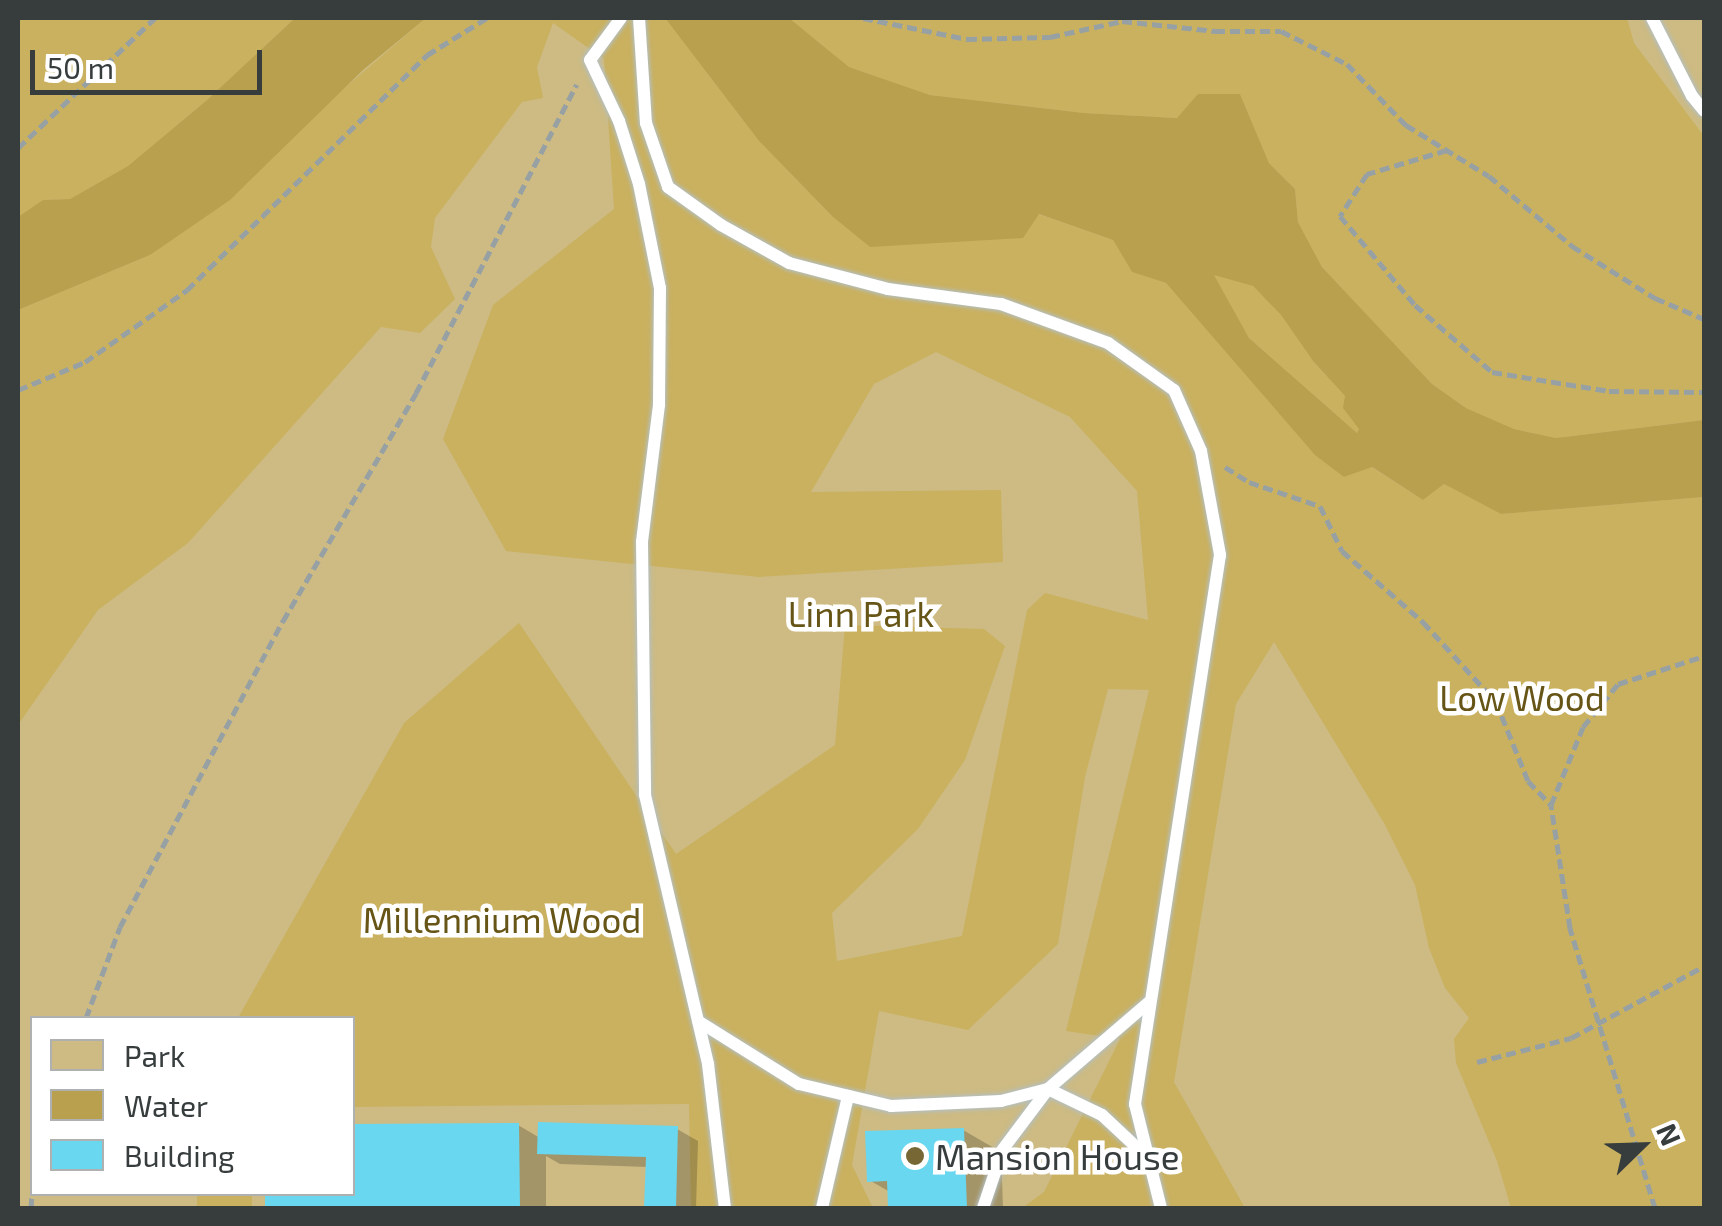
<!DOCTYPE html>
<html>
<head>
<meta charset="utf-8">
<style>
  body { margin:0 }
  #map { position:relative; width:1722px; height:1226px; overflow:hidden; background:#e3f0f3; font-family:"Exo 2",sans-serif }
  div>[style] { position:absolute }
  .green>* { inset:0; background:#cdbb83 }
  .forest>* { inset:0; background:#cab15f }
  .water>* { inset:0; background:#b9a04e }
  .shadow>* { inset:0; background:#0003 }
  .building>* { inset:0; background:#69d7f0 }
  .path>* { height:5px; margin-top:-2.5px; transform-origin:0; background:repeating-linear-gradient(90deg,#97a0a3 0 10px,transparent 0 15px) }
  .roads { filter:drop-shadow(0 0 2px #b3bfc2) drop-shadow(0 0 2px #b3bfc2) }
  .service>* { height:12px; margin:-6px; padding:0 6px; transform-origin:6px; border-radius:6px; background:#fff }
  .dots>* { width:28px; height:28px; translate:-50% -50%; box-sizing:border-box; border:5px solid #fff; border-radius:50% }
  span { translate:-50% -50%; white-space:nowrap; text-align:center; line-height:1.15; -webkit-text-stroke:9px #fff; paint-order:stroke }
  .park-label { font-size:35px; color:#665516 }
  .poi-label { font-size:35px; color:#373c3d }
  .left { translate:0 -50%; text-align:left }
  .frame { position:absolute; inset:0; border:20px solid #373c3d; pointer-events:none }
  .legend { position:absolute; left:30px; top:1016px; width:325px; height:180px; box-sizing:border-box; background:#fff; border:2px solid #afb1b1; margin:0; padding:12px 18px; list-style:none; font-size:30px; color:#373c3d }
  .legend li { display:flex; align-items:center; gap:20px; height:50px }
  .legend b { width:50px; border:2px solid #afb1b1 }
  .north { position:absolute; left:1592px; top:1096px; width:100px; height:100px; -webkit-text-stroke:8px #fff; paint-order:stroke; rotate:67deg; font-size:28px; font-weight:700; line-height:40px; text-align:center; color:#373c3d }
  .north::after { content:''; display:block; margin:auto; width:35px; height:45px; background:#373c3d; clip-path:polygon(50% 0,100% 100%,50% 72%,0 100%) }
  .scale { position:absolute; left:30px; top:50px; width:232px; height:45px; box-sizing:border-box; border:5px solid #373c3d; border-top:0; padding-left:12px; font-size:30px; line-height:35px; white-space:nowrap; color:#373c3d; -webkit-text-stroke:8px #fff; paint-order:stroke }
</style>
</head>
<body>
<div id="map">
  <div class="green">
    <i style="clip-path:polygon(evenodd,18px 18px,1704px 18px,1704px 1208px,18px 1208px,18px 18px,32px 1018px,352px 1018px,352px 1194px,32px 1194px,32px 1018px)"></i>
  </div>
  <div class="forest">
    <i style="clip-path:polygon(18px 18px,295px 18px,207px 100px,128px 166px,70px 199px,44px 200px,18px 217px)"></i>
    <i style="clip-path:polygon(426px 18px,665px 18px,759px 141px,832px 216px,1038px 214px,1113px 240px,1132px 272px,1166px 283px,1315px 454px,1344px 477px,1371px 467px,1423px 500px,1444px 484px,1501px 514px,1704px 497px,1704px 1208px,1511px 1208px,1497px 1161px,1456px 1063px,1454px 1039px,1469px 1018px,1445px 988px,1429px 948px,1415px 885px,1384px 823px,1274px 642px,1236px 704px,1174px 1082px,1245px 1208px,1022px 1208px,1044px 1192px,1120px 1039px,1066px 1031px,1149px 690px,1108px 689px,1085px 777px,1058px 944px,968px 1030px,879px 1011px,852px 1165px,873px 1208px,691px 1208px,689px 1104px,353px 1107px,352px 1018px,238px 1018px,404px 723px,519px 623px,676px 854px,835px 745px,845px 625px,984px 629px,1005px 646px,965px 760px,918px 829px,832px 913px,837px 961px,962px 936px,1027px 610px,1045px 593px,1148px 620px,1137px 491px,1070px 417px,936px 352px,874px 384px,811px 492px,1001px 490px,1003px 562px,759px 577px,506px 551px,443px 439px,493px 305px,614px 209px,604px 59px,553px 23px,537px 67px,543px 98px,522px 102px,435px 218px,431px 247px,455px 299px,420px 333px,381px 327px,188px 543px,98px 610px,18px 725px,18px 310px,150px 255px)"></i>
    <i style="clip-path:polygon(789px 18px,1627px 18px,1634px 43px,1704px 136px,1704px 420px,1556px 438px,1514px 429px,1466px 408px,1432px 384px,1322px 267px,1298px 222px,1295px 189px,1269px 163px,1240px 94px,1178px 118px,1084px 113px,930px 95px,849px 67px)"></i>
    <i style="clip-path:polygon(1213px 274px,1253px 286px,1281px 315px,1313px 361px,1345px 396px,1359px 429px,1357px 433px,1249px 338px)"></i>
    <i style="clip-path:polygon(197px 1194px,252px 1194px,252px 1208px,197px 1208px)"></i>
  </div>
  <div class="water">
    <i style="clip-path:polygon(295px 18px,426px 18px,363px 70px,230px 200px,150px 255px,18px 310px,18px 217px,43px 200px,70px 199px,128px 166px,207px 100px)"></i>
    <i style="clip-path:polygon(evenodd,665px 18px,789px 18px,849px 67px,930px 95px,1084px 113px,1177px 118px,1198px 94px,1240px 94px,1269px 163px,1295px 189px,1298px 222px,1322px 267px,1432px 384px,1466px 408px,1514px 429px,1556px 438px,1704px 420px,1704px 497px,1501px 514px,1444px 484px,1423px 500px,1372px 467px,1344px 477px,1315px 455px,1166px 283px,1132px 272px,1113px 240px,1039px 214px,1023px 238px,870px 247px,832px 216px,759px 141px,665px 18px,1214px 275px,1253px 286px,1281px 315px,1313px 361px,1345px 396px,1343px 408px,1359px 429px,1357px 433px,1249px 338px,1214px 275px)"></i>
  </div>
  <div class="shadow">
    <i style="clip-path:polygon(518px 1125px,540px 1138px,677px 1129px,698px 1141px,696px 1208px,647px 1208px,648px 1167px,560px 1164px,546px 1156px,546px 1208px,267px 1208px,267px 1194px,352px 1194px)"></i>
    <i style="clip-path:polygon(963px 1130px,1001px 1152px,1003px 1208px,890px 1208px,890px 1192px,869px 1180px)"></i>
  </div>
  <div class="building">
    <i style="clip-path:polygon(538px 1122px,678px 1126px,676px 1208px,644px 1208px,646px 1157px,537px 1154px)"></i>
    <i style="clip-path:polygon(519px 1123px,520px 1208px,265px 1208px,265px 1194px,352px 1194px,352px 1124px)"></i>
    <i style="clip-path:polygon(964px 1128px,967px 1208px,888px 1208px,887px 1181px,867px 1182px,865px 1131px)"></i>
  </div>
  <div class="path">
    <i style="left:863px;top:18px;width:106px;rotate:11.4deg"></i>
    <i style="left:967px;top:39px;width:83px;rotate:-1.4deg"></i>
    <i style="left:1050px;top:37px;width:74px;rotate:-12.5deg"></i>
    <i style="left:1122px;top:21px;width:94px;rotate:6.1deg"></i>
    <i style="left:1215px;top:31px;width:66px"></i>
    <i style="left:1281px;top:31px;width:74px;rotate:26.6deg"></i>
    <i style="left:1347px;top:64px;width:85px;rotate:46deg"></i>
    <i style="left:1406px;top:125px;width:97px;rotate:31.6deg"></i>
    <i style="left:1489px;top:176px;width:109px;rotate:40.1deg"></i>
    <i style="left:1572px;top:246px;width:98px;rotate:32.1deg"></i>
    <i style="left:1655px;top:298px;width:53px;rotate:23.2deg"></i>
    <i style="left:18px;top:148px;width:189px;rotate:-43.5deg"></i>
    <i style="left:1447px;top:150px;width:84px;rotate:163.3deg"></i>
    <i style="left:1367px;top:174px;width:50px;rotate:122.7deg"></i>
    <i style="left:1340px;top:216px;width:116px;rotate:49.9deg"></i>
    <i style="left:1415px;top:305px;width:102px;rotate:41deg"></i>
    <i style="left:1492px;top:372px;width:119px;rotate:9.2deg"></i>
    <i style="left:1609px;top:391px;width:95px;rotate:0.6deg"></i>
    <i style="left:18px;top:390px;width:73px;rotate:-22.7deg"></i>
    <i style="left:85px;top:362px;width:125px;rotate:-35.2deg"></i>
    <i style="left:187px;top:290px;width:336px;rotate:-44.4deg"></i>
    <i style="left:427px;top:55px;width:70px;rotate:-31.7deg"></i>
    <i style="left:1225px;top:467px;width:28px;rotate:32deg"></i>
    <i style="left:1249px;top:482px;width:75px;rotate:18.7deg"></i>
    <i style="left:1320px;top:506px;width:50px;rotate:63.9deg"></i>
    <i style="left:1342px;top:551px;width:108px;rotate:41.2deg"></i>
    <i style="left:1423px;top:622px;width:108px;rotate:47.6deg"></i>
    <i style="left:1496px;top:702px;width:85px;rotate:67.9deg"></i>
    <i style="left:1528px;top:781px;width:33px;rotate:46deg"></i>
    <i style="left:86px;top:1018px;width:97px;rotate:-69.5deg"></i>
    <i style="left:120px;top:927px;width:347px;rotate:-62deg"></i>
    <i style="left:283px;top:621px;width:264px;rotate:-59.7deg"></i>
    <i style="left:416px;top:393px;width:348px;rotate:-62.5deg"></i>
    <i style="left:1477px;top:1062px;width:97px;rotate:-14.3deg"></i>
    <i style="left:1571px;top:1038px;width:151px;rotate:-28.4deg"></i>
    <i style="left:31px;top:1208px;width:15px;rotate:-86deg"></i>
    <i style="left:1655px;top:1208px;width:293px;rotate:-106.9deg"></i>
    <i style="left:1570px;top:928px;width:124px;rotate:-98.8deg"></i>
    <i style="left:1551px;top:805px;width:84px;rotate:-67.7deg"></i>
    <i style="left:1583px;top:727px;width:55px;rotate:-50.9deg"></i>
    <i style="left:1618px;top:684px;width:90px;rotate:-18deg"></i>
  </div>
  <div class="roads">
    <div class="service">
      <i style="left:621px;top:18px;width:52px;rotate:126.4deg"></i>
      <i style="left:590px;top:60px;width:68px;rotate:64.6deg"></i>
      <i style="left:619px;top:121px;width:66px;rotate:72.4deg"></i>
      <i style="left:639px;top:184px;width:106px;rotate:78.6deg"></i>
      <i style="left:660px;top:288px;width:117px;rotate:90.5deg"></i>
      <i style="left:659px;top:405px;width:138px;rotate:97.1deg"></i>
      <i style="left:642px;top:542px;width:253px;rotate:89.3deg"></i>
      <i style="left:645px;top:795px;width:276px;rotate:76.8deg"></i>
      <i style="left:708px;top:1064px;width:145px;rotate:83.3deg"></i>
      <i style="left:639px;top:18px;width:105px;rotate:86.2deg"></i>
      <i style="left:646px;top:123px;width:68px;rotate:71deg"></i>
      <i style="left:668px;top:187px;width:65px;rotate:35.6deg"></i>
      <i style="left:721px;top:225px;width:78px;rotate:29.2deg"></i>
      <i style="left:789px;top:263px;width:102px;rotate:14.7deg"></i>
      <i style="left:888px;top:289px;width:114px;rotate:7.6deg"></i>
      <i style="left:1001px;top:304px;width:114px;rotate:20deg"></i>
      <i style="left:1108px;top:343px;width:81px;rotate:35.5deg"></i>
      <i style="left:1174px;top:390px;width:67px;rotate:66.1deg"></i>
      <i style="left:1201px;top:451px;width:106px;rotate:79.6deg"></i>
      <i style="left:1220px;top:555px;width:556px;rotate:98.8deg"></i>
      <i style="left:1135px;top:1104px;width:107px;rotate:76deg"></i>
      <i style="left:1652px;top:18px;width:88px;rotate:62.9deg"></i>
      <i style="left:1692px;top:96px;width:19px;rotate:51deg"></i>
      <i style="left:698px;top:1021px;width:119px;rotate:32deg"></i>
      <i style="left:799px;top:1084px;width:95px;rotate:13.4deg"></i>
      <i style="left:891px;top:1106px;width:110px;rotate:-2.6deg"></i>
      <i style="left:1001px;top:1101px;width:49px;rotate:-14.3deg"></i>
      <i style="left:1048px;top:1089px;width:132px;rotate:-40.7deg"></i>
      <i style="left:822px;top:1208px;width:115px;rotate:-76.9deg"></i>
      <i style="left:983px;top:1208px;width:62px;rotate:-71.3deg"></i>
      <i style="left:1003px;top:1149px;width:75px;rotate:-53.1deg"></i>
      <i style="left:1048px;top:1089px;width:60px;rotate:25.7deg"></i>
      <i style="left:1102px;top:1115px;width:62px;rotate:43deg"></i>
    </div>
  </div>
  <div class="dots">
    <i style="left:915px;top:1156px;background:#766734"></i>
  </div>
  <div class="park-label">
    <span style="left:861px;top:613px">Linn Park</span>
    <span style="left:1522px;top:697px">Low Wood</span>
    <span style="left:502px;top:919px">Millennium Wood</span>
  </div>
  <div class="poi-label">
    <span class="left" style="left:935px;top:1156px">Mansion House</span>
  </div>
  <div class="frame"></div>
  <ul class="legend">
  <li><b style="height:28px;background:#cdbb83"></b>Park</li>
  <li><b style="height:28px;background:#b9a04e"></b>Water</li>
  <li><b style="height:28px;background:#69d7f0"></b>Building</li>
  </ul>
  <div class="north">N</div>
  <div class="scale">50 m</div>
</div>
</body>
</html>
